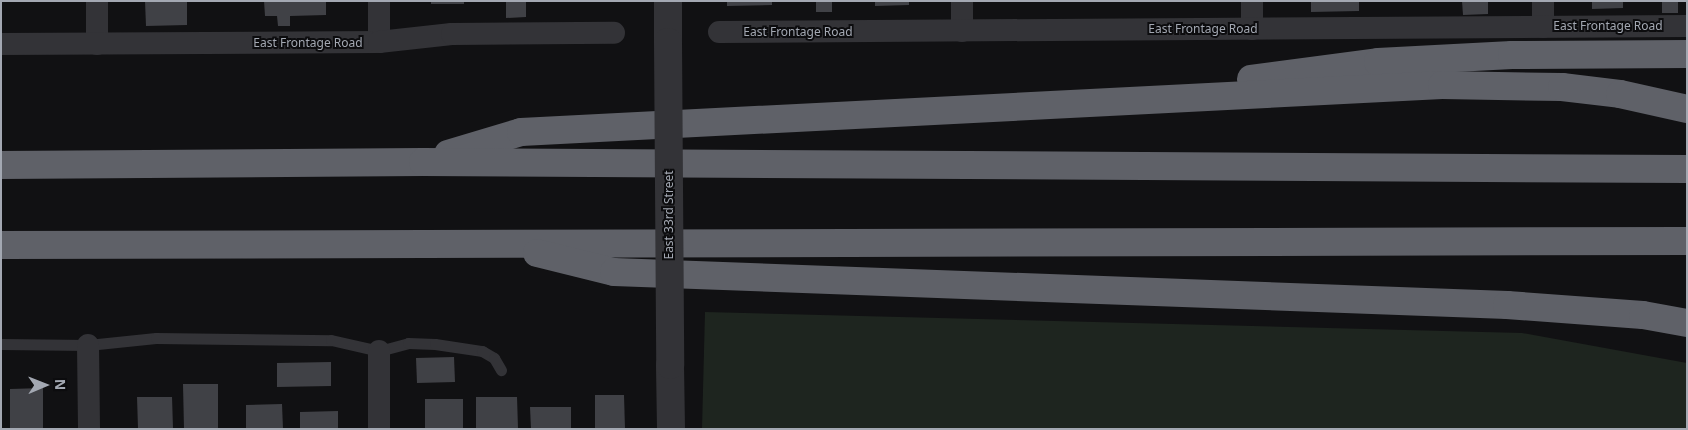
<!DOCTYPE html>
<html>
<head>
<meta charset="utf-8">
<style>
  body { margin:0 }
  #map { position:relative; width:1688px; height:430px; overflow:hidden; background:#111113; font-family:"Noto Sans",sans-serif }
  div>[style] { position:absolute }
  .green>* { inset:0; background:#1e251f }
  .building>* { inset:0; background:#404146 }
  .service>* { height:11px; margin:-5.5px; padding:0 5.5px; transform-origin:5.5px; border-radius:5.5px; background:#333337 }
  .minor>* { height:22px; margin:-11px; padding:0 11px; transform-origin:11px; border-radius:11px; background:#333337 }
  .tertiary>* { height:28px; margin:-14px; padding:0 14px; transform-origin:14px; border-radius:14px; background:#333337 }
  .motorway>* { height:28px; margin:-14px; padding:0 14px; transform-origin:14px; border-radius:14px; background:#5f6168 }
  .tertiary-bridge>* { height:28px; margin:-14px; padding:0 14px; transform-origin:14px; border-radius:14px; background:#333337 }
  span { translate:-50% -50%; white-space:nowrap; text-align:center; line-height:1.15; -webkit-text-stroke:4px #0c0c0e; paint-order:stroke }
  .street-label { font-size:12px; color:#a3a8b2 }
  .frame { position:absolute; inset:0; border:2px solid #a3a8b2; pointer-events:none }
  .north { position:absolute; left:20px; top:360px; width:50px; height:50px; -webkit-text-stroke:4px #0c0c0e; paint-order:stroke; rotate:89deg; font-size:14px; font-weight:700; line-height:20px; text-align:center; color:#a3a8b2 }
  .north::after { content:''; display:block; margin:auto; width:18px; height:22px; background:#a3a8b2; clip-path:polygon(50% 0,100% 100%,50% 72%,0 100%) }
</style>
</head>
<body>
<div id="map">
  <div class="green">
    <i style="clip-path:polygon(705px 312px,1522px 333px,1687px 363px,1687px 429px,702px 429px)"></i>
  </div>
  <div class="building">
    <i style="clip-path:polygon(145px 1px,187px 1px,187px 25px,146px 26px)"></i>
    <i style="clip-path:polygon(264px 1px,326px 1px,326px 15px,290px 16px,290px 26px,278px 26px,277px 16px,265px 16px)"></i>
    <i style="clip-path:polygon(431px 1px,464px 1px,464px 4px,431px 4px)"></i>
    <i style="clip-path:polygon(506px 1px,526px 1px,526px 17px,506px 18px)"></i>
    <i style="clip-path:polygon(727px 1px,772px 1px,772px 5px,727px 6px)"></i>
    <i style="clip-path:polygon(816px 1px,832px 1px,832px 12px,816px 12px)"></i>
    <i style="clip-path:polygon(875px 1px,909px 1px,909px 5px,875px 6px)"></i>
    <i style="clip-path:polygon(1311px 1px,1359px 1px,1359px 11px,1311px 12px)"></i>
    <i style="clip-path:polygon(1462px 1px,1488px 1px,1488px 14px,1463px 15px)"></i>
    <i style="clip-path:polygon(1592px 1px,1623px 1px,1623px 8px,1592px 9px)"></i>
    <i style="clip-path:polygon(1662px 1px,1678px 1px,1678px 13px,1662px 13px)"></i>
    <i style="clip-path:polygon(454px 357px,455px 382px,417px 383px,416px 358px)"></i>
    <i style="clip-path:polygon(331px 362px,331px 386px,277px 387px,277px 363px)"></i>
    <i style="clip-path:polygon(183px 384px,218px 384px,218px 429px,184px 429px)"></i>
    <i style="clip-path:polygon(43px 388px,43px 429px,10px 429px,10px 389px)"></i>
    <i style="clip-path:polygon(595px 395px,624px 395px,625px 429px,595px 429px)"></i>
    <i style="clip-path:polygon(137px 397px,172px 397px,173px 429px,138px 429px)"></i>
    <i style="clip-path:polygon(476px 397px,517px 397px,518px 429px,476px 429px)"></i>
    <i style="clip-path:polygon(425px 399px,463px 399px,463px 429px,425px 429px)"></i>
    <i style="clip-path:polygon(282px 404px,283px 429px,246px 429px,246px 405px)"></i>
    <i style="clip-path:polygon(530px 407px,571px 407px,571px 429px,531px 429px)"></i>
    <i style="clip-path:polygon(338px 411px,338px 429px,300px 429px,300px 412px)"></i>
  </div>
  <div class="service">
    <i style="left:1px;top:344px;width:87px;rotate:0.7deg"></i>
    <i style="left:88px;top:345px;width:68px;rotate:-5.9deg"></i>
    <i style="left:156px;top:338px;width:175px;rotate:0.7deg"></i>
    <i style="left:331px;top:340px;width:49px;rotate:12.9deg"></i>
    <i style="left:379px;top:351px;width:30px;rotate:-15deg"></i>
    <i style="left:408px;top:343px;width:27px;rotate:2deg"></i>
    <i style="left:435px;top:344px;width:48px;rotate:8.5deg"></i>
    <i style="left:482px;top:351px;width:14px;rotate:30deg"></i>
    <i style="left:494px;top:358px;width:14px;rotate:60deg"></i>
  </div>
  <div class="minor">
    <i style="left:97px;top:1px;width:43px;rotate:90deg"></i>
    <i style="left:379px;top:1px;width:41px;rotate:90deg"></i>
    <i style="left:962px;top:1px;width:30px;rotate:90deg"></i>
    <i style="left:1252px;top:1px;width:28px;rotate:90deg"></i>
    <i style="left:1543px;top:1px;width:26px;rotate:90deg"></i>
    <i style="left:719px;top:32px;width:968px;rotate:-0.36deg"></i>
    <i style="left:1px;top:44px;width:378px;rotate:-0.3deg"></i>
    <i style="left:379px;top:42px;width:73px;rotate:-6.3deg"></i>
    <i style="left:452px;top:34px;width:162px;rotate:-0.4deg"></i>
    <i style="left:88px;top:345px;width:84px;rotate:89.3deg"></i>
    <i style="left:379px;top:351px;width:78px;rotate:90deg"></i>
  </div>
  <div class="tertiary">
    <i style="left:668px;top:1px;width:41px;rotate:90deg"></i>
    <i style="left:670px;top:365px;width:64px;rotate:89.1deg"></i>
  </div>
  <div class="motorway">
    <i style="left:1251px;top:79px;width:128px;rotate:-7.6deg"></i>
    <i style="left:1378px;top:62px;width:134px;rotate:-3deg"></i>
    <i style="left:1512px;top:55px;width:175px;rotate:-0.3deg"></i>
    <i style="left:448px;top:154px;width:76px;rotate:-16.8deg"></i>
    <i style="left:521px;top:132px;width:922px;rotate:-2.92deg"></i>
    <i style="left:1442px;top:85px;width:120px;rotate:1deg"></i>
    <i style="left:1562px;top:87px;width:58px;rotate:6.9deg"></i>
    <i style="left:1620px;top:94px;width:69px;rotate:12.6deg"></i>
    <i style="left:1px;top:165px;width:422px;rotate:-0.4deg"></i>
    <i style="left:423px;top:162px;width:1264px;rotate:0.32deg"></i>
    <i style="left:1px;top:245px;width:1686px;rotate:-0.14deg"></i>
    <i style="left:537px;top:253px;width:79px;rotate:13.9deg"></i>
    <i style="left:614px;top:272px;width:894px;rotate:2.12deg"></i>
    <i style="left:1507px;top:305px;width:136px;rotate:4.2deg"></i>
    <i style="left:1643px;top:315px;width:45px;rotate:10.3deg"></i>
  </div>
  <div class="tertiary-bridge">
    <i style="left:668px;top:42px;width:323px;rotate:89.6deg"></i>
  </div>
  <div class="street-label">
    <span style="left:1608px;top:26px">East Frontage Road</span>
    <span style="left:1203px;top:29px">East Frontage Road</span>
    <span style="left:798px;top:32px">East Frontage Road</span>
    <span style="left:308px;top:43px">East Frontage Road</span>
    <span style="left:669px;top:215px;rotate:-90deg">East 33rd Street</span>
  </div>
  <div class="frame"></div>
  <div class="north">N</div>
</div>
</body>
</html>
